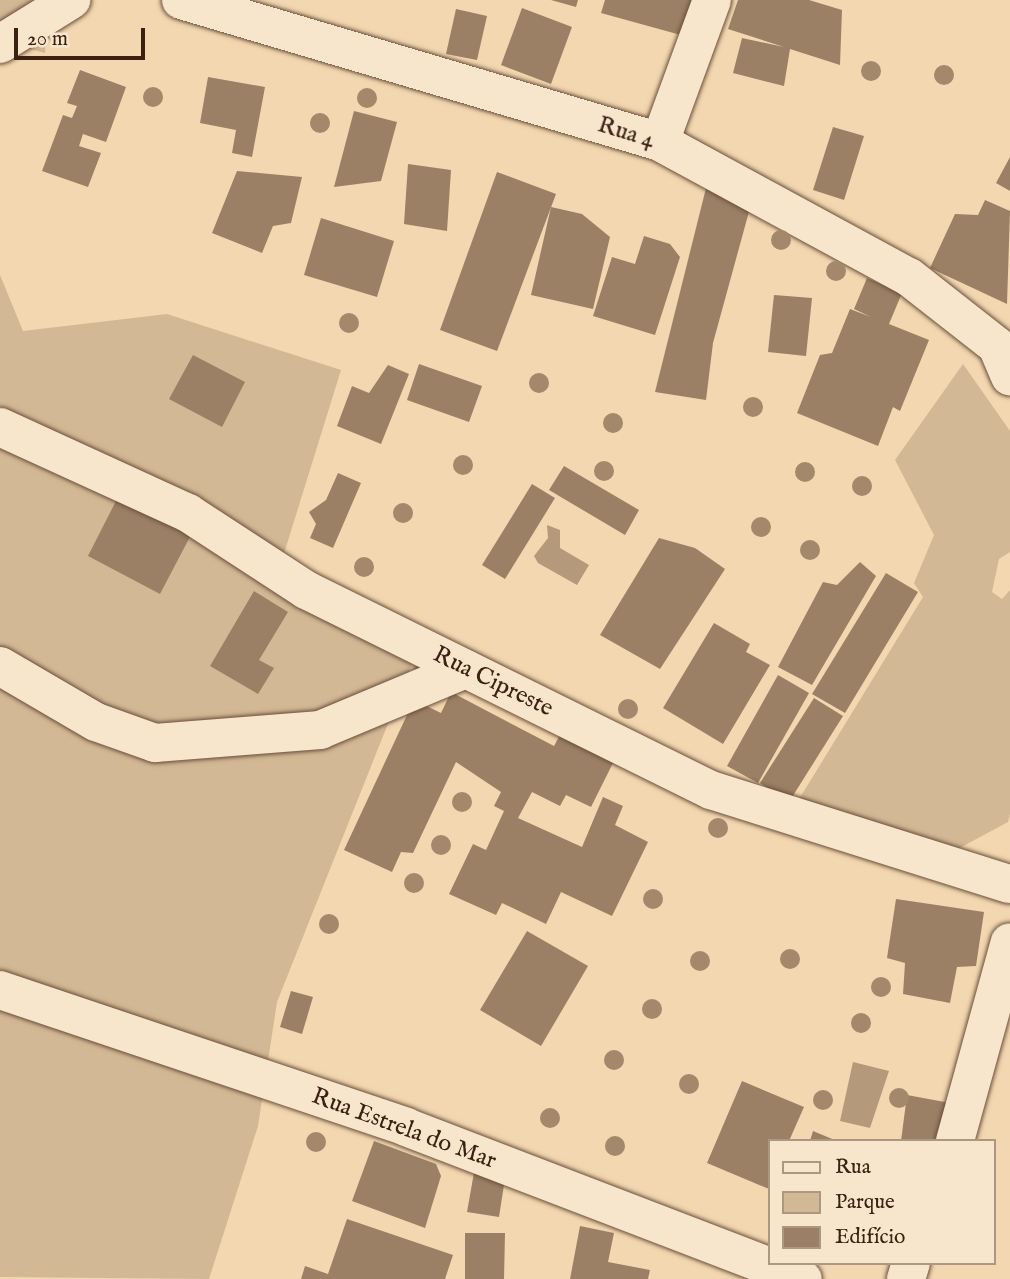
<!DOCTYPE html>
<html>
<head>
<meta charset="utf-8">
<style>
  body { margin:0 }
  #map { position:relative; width:1010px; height:1279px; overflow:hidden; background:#f2d7b0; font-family:"IM FELL English",serif }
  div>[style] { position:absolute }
  .green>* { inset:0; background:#d3b895 }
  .water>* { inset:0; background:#b4997b }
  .building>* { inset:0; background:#9b8065 }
  .roads { filter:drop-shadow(0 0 2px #6a4e3a) drop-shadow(0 0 2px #6a4e3a) }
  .minor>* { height:38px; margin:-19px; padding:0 19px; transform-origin:19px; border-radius:19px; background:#f7e5cc }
  .trees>* { width:20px; height:20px; margin:-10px; border-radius:50%; background:#a3886c }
  span { translate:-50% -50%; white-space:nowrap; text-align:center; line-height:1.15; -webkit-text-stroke:5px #f7e5cc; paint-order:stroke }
  .street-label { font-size:24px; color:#3c2113 }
  .legend { position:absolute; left:768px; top:1139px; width:228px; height:126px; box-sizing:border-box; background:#f7e5cc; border:2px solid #ac9782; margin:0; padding:9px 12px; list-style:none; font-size:21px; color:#3c2113 }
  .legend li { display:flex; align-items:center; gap:14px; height:35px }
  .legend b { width:35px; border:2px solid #ac9782 }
  .scale { position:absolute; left:14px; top:28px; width:131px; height:32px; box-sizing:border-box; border:4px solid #3c2113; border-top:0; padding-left:9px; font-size:21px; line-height:24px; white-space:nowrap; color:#3c2113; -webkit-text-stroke:5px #f7e5cc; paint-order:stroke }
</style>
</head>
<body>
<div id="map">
  <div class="green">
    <i style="clip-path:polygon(0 0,48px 0,45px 53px,0 41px)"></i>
    <i style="clip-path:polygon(0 275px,23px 331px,167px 314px,341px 370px,282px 560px,419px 646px,277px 1002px,258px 1126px,209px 1279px,0 1277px)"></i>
    <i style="clip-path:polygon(963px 364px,1010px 431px,1010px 552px,999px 559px,992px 592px,1002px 599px,1010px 590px,1010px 814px,1008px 822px,954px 851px,793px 809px,923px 597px,914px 583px,934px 535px,895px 460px)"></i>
  </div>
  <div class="water">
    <i style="clip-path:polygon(547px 525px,560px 530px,560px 548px,589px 565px,577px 585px,538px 563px,534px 556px,548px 538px)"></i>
    <i style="clip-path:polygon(853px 1062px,889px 1071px,870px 1128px,840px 1121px)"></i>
  </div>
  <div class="building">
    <i style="clip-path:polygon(551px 0,578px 0,576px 7px)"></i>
    <i style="clip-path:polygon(605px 0,698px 0,688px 37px,601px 13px)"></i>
    <i style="clip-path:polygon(738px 0,809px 0,842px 10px,840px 65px,790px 49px,784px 86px,733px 73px,742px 38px,784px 47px,728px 29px)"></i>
    <i style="clip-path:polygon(522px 8px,572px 27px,551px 84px,501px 65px)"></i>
    <i style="clip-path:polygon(456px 9px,487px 16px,477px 60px,446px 54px)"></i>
    <i style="clip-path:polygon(80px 70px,126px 87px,106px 142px,83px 134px,79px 146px,101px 153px,88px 187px,42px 171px,63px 115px,72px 118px,77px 106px,67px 103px)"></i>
    <i style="clip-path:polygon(208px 77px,265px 87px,252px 157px,232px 153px,236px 130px,200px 123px)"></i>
    <i style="clip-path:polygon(354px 111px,397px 122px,381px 181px,334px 187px)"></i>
    <i style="clip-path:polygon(833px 127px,864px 136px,844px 200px,813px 190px)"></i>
    <i style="clip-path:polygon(1010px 157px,1010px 191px,996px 183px)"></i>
    <i style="clip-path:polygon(408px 164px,451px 170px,447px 231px,404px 224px)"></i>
    <i style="clip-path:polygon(237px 171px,302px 177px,291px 223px,273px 226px,262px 253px,212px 233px)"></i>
    <i style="clip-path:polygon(497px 172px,556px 194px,497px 351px,440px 330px)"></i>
    <i style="clip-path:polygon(707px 184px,753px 197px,713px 343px,706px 400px,655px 392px)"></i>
    <i style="clip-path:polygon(985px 200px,1010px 211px,1007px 304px,930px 268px,955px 214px,978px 215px)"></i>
    <i style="clip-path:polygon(551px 207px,582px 214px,610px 237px,593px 309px,531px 295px)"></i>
    <i style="clip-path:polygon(321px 218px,394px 241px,377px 297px,304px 275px)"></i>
    <i style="clip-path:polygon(644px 236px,670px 244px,680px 257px,655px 335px,593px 316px,612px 257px,635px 264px)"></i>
    <i style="clip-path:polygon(867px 278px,902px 293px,889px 324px,929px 340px,900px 411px,893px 407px,878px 446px,797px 413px,820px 355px,832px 353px,850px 309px,871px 317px,854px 309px)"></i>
    <i style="clip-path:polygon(774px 295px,812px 298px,806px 356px,768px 352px)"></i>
    <i style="clip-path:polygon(193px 355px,245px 382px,222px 427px,169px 399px)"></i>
    <i style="clip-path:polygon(419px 364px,482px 386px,469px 422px,407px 400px)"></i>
    <i style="clip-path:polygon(388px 365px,409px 374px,381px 444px,337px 426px,352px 386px,369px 393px)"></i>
    <i style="clip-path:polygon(564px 466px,639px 510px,625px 535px,549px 490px)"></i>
    <i style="clip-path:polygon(338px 473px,361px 483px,333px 548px,310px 538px,316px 524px,309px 512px,326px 500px)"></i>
    <i style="clip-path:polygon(532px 484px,555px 498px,505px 579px,482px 565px)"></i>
    <i style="clip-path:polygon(120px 493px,193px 531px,160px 594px,88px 556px)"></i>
    <i style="clip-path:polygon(659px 538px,695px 548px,725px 569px,660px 669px,600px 635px)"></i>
    <i style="clip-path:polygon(860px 562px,876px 576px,812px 685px,778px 667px,823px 582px,837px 585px)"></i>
    <i style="clip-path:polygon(886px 573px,918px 592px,845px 713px,812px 694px)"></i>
    <i style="clip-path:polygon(254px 591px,288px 612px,259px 660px,274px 668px,258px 694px,210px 666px)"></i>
    <i style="clip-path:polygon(714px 623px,750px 644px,746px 652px,770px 665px,723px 744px,663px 708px)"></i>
    <i style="clip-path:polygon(778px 675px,809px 693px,758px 783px,727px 766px)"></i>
    <i style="clip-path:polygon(451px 692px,554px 746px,561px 733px,615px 759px,591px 807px,566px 795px,560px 806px,532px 792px,518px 818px,582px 847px,603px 797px,623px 806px,615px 825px,648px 842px,612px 916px,561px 892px,546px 924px,502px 903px,496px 915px,449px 894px,473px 844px,486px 850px,504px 811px,494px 806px,501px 792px,456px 762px,413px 853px,401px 852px,392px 872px,344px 850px,414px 700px,441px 713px)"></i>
    <i style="clip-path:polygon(814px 698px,843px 716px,789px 802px,760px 783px)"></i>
    <i style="clip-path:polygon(896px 899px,984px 912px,976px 966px,957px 967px,950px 1003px,903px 994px,905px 963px,887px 958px)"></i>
    <i style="clip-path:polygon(527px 931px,588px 966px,541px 1046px,480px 1010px)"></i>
    <i style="clip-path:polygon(291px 991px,313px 997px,302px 1034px,280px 1027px)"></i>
    <i style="clip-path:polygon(742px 1081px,804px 1107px,789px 1141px,770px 1141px,769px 1189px,707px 1163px)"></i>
    <i style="clip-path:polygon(907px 1095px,950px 1103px,935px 1141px,901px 1141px)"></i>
    <i style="clip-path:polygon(813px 1131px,837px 1141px,810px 1141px)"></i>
    <i style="clip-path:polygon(374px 1141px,436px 1164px,441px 1176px,425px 1228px,352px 1201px)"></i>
    <i style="clip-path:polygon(475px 1167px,506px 1172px,499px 1217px,467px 1212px)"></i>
    <i style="clip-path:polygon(347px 1219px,453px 1255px,445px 1279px,301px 1279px,305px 1266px,328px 1274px)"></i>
    <i style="clip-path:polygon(580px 1226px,614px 1233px,608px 1262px,650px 1270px,648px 1279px,570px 1279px)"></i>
    <i style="clip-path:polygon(465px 1233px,505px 1233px,504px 1279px,465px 1279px)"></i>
  </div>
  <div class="roads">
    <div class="minor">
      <i style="left:181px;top:0;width:500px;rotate:16.5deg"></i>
      <i style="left:660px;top:142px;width:283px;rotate:28.5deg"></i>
      <i style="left:909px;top:277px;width:112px;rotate:38.1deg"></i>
      <i style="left:997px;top:346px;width:33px;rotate:67deg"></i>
      <i style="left:0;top:44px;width:84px;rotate:-31.8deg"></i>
      <i style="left:660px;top:142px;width:151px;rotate:-69.9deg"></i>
      <i style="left:0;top:427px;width:207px;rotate:24.6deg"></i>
      <i style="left:188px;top:513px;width:141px;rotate:33.1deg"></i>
      <i style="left:306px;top:590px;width:452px;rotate:26.3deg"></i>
      <i style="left:711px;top:790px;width:313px;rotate:17.5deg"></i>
      <i style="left:0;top:666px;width:111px;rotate:30.3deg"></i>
      <i style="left:96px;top:722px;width:63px;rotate:19.6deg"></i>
      <i style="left:155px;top:743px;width:166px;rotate:-4.5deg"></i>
      <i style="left:320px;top:730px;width:158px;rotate:-22.7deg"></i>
      <i style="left:0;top:990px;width:428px;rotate:18.6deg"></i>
      <i style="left:406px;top:1127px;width:425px;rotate:21deg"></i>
      <i style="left:955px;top:1141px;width:206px;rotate:-74.6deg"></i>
      <i style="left:906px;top:1279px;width:17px;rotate:-73deg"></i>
    </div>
  </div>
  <div class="trees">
    <i style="left:871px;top:71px"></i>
    <i style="left:944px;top:75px"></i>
    <i style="left:153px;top:97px"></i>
    <i style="left:367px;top:98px"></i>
    <i style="left:320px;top:123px"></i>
    <i style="left:781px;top:240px"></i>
    <i style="left:836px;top:271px"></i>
    <i style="left:349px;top:323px"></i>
    <i style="left:539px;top:383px"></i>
    <i style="left:753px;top:407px"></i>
    <i style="left:613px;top:423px"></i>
    <i style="left:463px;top:465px"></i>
    <i style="left:604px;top:471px"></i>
    <i style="left:805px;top:472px"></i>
    <i style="left:862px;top:486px"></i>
    <i style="left:403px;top:513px"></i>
    <i style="left:761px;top:527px"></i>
    <i style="left:810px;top:550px"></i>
    <i style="left:364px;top:567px"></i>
    <i style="left:628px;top:709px"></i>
    <i style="left:462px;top:802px"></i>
    <i style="left:718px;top:828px"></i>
    <i style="left:441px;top:845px"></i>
    <i style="left:414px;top:883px"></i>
    <i style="left:653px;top:899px"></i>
    <i style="left:329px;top:924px"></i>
    <i style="left:790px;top:959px"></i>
    <i style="left:700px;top:961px"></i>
    <i style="left:881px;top:987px"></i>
    <i style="left:652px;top:1009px"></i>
    <i style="left:861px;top:1023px"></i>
    <i style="left:614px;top:1060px"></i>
    <i style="left:689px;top:1084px"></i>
    <i style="left:899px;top:1098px"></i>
    <i style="left:823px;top:1100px"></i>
    <i style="left:550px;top:1118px"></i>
    <i style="left:316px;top:1142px"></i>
    <i style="left:615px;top:1146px"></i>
  </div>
  <div class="street-label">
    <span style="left:626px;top:133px;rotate:17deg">Rua 4</span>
    <span style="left:493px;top:682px;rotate:26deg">Rua Cipreste</span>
    <span style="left:404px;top:1129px;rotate:20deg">Rua Estrela do Mar</span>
  </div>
  <ul class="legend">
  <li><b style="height:9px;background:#f7e5cc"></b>Rua</li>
  <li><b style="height:19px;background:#d3b895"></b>Parque</li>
  <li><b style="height:19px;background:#9b8065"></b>Edifício</li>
  </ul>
  <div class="scale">20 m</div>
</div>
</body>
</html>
